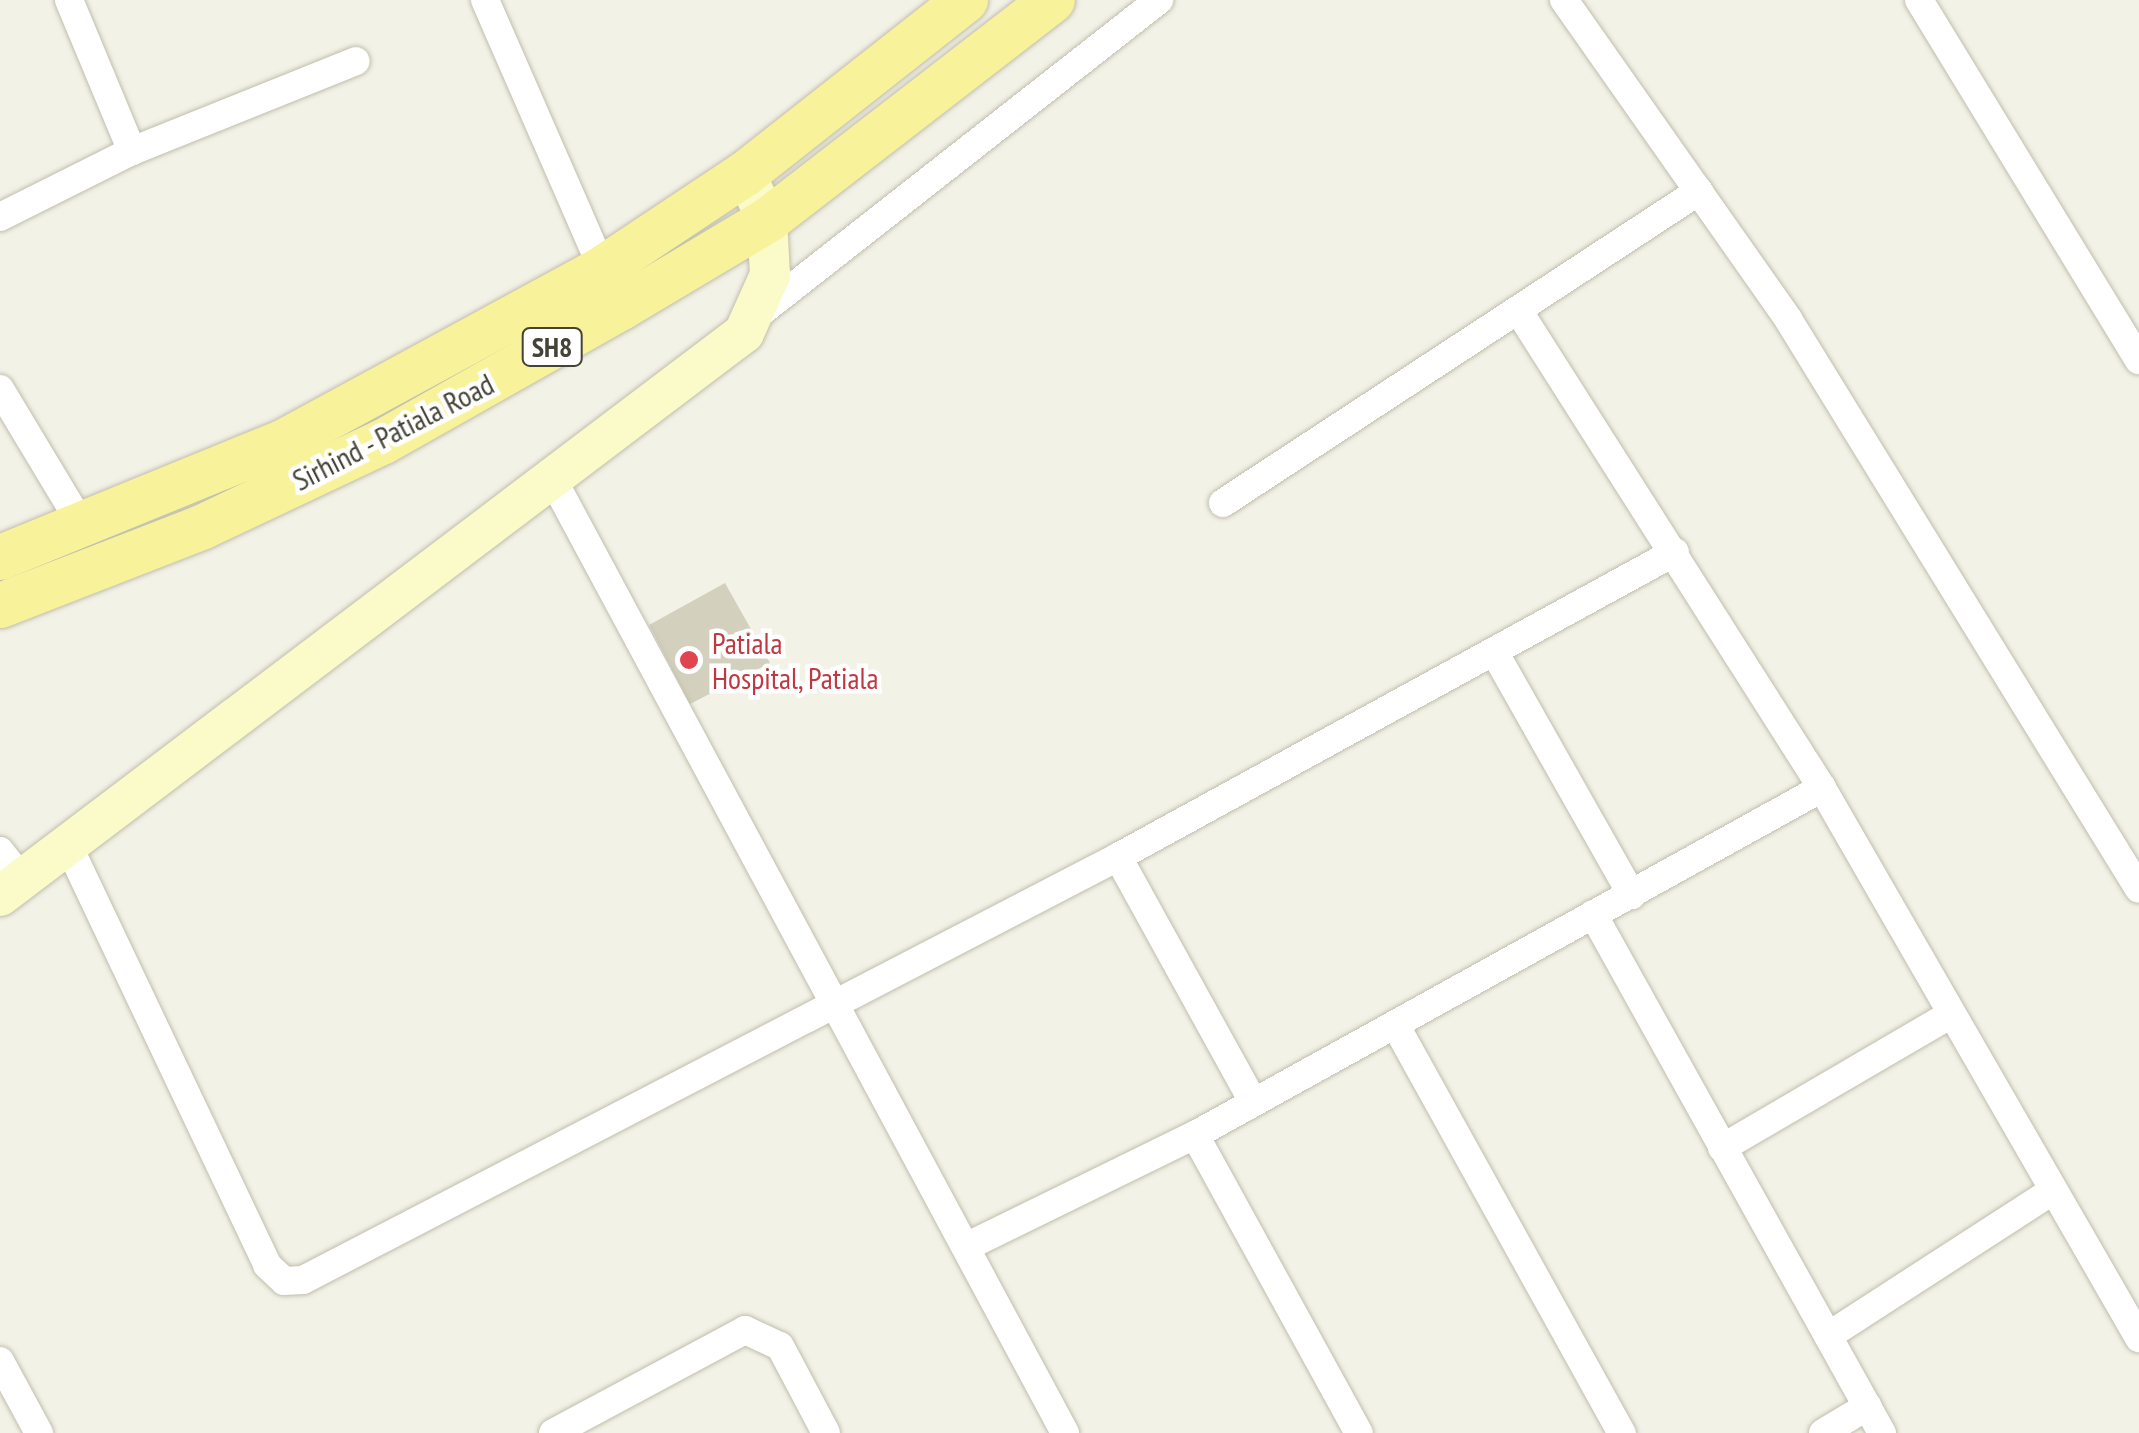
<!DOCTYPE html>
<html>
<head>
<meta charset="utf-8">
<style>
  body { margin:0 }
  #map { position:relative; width:2139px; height:1433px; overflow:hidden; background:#f3f2e7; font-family:"PT Sans Narrow",sans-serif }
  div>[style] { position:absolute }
  .building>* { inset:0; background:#d3d0bd }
  .roads { filter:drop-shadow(0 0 2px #c0bead) drop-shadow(0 0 2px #c0bead) }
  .street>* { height:28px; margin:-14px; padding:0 14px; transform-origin:14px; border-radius:14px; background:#fff }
  .secondary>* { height:40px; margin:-20px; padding:0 20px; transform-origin:20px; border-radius:20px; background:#fbfac9 }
  .primary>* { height:45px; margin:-22.5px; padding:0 22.5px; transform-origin:22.5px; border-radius:22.5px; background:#f8f39b }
  .dots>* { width:28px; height:28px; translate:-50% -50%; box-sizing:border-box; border:5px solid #fff; border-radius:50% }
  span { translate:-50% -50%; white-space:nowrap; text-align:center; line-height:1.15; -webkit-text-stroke:9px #fff; paint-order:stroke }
  .shield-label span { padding:2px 8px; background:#fff; border:2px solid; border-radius:8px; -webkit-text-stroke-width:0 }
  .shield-label { font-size:28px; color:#454337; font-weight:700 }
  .street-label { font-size:30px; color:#454337 }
  .health-label { font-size:30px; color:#be3a42 }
  .left { translate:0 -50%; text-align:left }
</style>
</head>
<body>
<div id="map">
  <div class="building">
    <i style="clip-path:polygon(725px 583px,770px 663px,690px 704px,649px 625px)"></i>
  </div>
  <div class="roads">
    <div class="street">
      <i style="left:69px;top:0;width:164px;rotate:67.4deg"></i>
      <i style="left:485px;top:0;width:292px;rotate:66.4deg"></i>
      <i style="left:1564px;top:0;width:390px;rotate:54.9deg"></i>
      <i style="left:1788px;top:319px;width:669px;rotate:58.38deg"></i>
      <i style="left:1919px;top:0;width:422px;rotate:58.6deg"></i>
      <i style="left:0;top:217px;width:148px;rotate:-26.6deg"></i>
      <i style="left:132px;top:151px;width:241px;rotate:-21.9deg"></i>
      <i style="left:1518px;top:310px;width:566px;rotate:57.54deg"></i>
      <i style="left:1822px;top:788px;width:635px;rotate:60.04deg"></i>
      <i style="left:761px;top:312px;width:506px;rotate:-38.09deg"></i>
      <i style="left:0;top:389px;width:161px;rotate:59deg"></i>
      <i style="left:553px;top:480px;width:1082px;rotate:61.75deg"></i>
      <i style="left:1223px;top:503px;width:569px;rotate:-33.24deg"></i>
      <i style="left:1496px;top:655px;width:276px;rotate:60.5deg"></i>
      <i style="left:67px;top:843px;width:467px;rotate:64.6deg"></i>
      <i style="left:267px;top:1265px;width:23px;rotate:43deg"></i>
      <i style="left:284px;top:1281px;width:19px;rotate:-3deg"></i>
      <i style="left:303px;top:1280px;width:918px;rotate:-27.43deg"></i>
      <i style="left:1118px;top:857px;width:635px;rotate:-28.7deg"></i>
      <i style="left:0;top:851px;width:36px;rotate:52deg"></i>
      <i style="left:1118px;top:857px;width:280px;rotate:61.1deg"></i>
      <i style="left:1593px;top:914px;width:594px;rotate:60.89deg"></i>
      <i style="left:1396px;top:1026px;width:466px;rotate:61deg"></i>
      <i style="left:1195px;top:1135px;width:340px;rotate:61.2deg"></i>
      <i style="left:1722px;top:1148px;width:265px;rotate:-30.3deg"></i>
      <i style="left:970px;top:1245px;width:250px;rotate:-26.1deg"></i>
      <i style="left:1195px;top:1135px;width:717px;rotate:-28.96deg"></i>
      <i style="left:1828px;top:1336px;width:267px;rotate:-32.9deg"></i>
      <i style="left:0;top:1361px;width:82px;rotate:61.6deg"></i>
      <i style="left:553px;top:1433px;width:218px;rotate:-28.2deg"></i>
      <i style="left:745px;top:1330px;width:38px;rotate:25deg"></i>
      <i style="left:780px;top:1346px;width:98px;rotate:62.1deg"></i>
      <i style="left:1823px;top:1433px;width:52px;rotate:-31deg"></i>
    </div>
    <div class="secondary">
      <i style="left:0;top:896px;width:933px;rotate:-37.12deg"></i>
      <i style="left:744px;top:333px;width:64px;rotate:-65.9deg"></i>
      <i style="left:770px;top:275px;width:55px;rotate:-93.1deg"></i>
      <i style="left:767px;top:220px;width:52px;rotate:-115.1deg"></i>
    </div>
    <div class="primary">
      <i style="left:0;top:557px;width:307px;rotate:-22.2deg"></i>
      <i style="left:284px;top:441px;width:362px;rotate:-28.5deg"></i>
      <i style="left:602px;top:268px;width:172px;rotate:-33.6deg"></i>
      <i style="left:745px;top:173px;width:280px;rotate:-38.2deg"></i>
      <i style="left:0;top:605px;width:216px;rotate:-21.2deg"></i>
      <i style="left:201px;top:527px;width:201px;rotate:-25.3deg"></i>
      <i style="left:383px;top:441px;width:273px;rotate:-29.4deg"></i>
      <i style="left:621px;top:307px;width:170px;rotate:-30.8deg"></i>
      <i style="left:767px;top:220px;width:360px;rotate:-37.7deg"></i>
    </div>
  </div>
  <div class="dots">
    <i style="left:689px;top:660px;background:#e0444e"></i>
  </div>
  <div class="shield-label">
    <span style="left:552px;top:347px">SH8</span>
  </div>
  <div class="street-label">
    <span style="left:393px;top:432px;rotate:-27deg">Sirhind - Patiala Road</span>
  </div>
  <div class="health-label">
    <span class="left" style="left:712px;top:660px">Patiala<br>Hospital, Patiala</span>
  </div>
</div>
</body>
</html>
